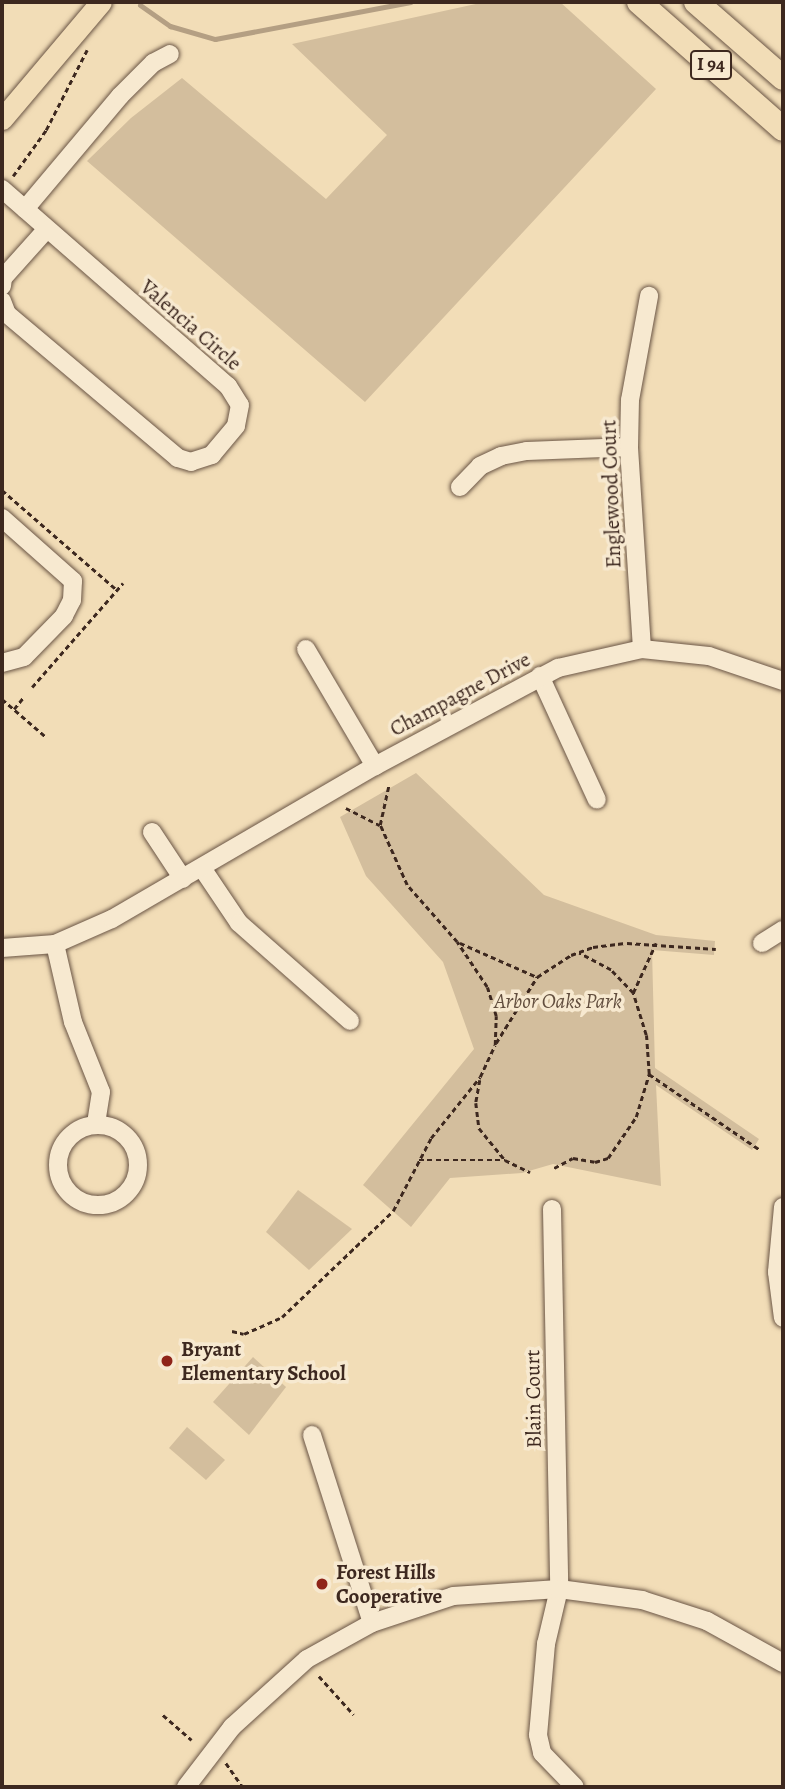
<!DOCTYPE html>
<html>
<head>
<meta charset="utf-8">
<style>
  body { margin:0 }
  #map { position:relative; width:785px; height:1789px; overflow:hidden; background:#f2ddb7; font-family:Alegreya,serif }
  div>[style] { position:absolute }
  .green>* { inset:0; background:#d3be9d }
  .stream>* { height:5px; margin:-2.5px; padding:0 2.5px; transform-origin:2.5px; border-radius:2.5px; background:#b49f83 }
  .path>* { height:2.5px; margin-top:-1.25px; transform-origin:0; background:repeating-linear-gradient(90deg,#3d281f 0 5px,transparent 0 8.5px) }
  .roads { filter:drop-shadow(0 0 2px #6a5545) drop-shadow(0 0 2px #6a5545) }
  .minor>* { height:18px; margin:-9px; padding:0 9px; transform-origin:9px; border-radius:9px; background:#f7e9d0 }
  .minor>.ring { margin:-9px; padding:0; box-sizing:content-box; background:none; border:18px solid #f7e9d0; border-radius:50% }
  .major>* { height:21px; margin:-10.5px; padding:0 10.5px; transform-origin:10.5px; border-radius:10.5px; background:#f2ddb7 }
  .highway>* { height:24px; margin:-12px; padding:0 12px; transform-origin:12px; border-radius:12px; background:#f2ddb7 }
  .dots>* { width:19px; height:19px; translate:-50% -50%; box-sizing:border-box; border:4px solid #f7e9d0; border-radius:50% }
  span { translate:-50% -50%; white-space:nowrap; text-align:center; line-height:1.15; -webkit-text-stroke:7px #f7e9d0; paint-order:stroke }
  .shield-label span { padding:2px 5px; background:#f7e9d0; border:2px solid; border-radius:5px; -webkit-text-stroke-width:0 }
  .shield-label { font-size:19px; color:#3d281f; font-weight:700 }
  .street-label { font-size:21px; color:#3d281f }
  .park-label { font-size:21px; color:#624e3e; font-style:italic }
  .poi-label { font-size:21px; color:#3d281f; font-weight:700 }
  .left { translate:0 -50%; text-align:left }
  .frame { position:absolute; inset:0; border:4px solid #3d281f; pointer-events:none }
</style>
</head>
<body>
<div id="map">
  <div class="green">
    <i style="clip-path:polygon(485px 2px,560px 2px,656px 89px,365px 402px,87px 161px,131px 118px,182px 78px,326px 199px,387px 135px,292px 44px)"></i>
    <i style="clip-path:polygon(416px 773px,544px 895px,656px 935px,715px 941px,714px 955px,652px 950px,655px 1068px,759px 1139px,752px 1150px,656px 1085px,661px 1186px,553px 1164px,522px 1173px,450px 1178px,411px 1227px,363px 1185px,474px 1049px,443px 962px,366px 876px,340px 817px)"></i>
    <i style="clip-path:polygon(298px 1190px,352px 1229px,309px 1270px,266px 1232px)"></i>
    <i style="clip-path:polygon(253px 1357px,286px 1387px,249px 1435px,213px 1402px)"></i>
    <i style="clip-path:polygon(187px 1427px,225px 1460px,206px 1480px,169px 1448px)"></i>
  </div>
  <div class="stream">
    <i style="left:140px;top:5px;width:37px;rotate:35deg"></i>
    <i style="left:170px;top:26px;width:47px;rotate:16.1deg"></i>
    <i style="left:215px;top:39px;width:199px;rotate:-10.7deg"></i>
  </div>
  <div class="path">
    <i style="left:13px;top:176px;width:57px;rotate:-54.3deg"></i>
    <i style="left:46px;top:130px;width:90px;rotate:-62.9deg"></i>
    <i style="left:2px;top:490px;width:152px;rotate:41deg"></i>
    <i style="left:32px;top:687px;width:138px;rotate:-48.8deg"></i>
    <i style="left:2px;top:699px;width:57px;rotate:40.7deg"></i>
    <i style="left:14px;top:709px;width:14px;rotate:-51deg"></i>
    <i style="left:346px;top:808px;width:38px;rotate:27deg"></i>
    <i style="left:460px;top:943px;width:84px;rotate:23.8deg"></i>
    <i style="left:633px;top:993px;width:55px;rotate:-65.3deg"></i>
    <i style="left:496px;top:1043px;width:78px;rotate:-58.2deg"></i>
    <i style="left:537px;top:977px;width:40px;rotate:-32.9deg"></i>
    <i style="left:571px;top:955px;width:23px;rotate:-20deg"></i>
    <i style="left:593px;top:947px;width:34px;rotate:-7deg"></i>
    <i style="left:627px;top:943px;width:89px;rotate:3.9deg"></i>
    <i style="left:649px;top:1074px;width:133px;rotate:34.3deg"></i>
    <i style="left:480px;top:1080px;width:23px;rotate:100deg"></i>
    <i style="left:476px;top:1103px;width:25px;rotate:83deg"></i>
    <i style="left:479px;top:1128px;width:41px;rotate:50.9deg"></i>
    <i style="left:505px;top:1160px;width:28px;rotate:26deg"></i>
    <i style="left:419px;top:1160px;width:86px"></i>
    <i style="left:554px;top:1168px;width:21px;rotate:-28deg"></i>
    <i style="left:573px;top:1158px;width:22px;rotate:10deg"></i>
    <i style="left:595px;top:1162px;width:14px;rotate:-17deg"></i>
    <i style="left:608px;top:1158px;width:50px;rotate:-55.7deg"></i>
    <i style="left:636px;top:1117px;width:45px;rotate:-73.2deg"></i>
    <i style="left:649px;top:1074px;width:39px;rotate:-94deg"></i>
    <i style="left:646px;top:1035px;width:44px;rotate:-107.2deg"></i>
    <i style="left:633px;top:993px;width:32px;rotate:-134deg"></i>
    <i style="left:611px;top:970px;width:36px;rotate:-152deg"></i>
    <i style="left:232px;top:1331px;width:12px;rotate:14deg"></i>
    <i style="left:244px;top:1334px;width:42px;rotate:-24.1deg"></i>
    <i style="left:282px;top:1317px;width:153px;rotate:-43.7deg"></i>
    <i style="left:393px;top:1211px;width:82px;rotate:-62.5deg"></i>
    <i style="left:431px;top:1138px;width:78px;rotate:-51.2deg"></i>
    <i style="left:480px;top:1077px;width:35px;rotate:-65deg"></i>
    <i style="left:495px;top:1045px;width:29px;rotate:-88deg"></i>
    <i style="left:496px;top:1016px;width:30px;rotate:-107deg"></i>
    <i style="left:487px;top:987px;width:54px;rotate:-123.7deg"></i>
    <i style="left:457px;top:942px;width:76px;rotate:-131.3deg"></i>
    <i style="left:407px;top:885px;width:66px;rotate:-114.2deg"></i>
    <i style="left:380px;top:825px;width:42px;rotate:-77.6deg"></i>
    <i style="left:319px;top:1676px;width:52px;rotate:48.1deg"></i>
    <i style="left:163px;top:1715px;width:38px;rotate:41deg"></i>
    <i style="left:226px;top:1763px;width:29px;rotate:55deg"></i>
  </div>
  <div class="roads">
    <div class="minor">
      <i style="left:2px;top:189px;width:300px;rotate:41.1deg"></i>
      <i style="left:228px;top:386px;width:22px;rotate:58deg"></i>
      <i style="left:240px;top:405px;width:21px;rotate:101deg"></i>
      <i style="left:236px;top:426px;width:38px;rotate:130deg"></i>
      <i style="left:212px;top:455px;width:22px;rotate:162deg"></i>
      <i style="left:191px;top:462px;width:14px;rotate:-163deg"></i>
      <i style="left:178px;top:458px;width:224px;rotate:-139.9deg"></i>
      <i style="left:7px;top:314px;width:14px;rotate:-111deg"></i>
      <i style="left:25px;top:209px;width:148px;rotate:-49.9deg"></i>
      <i style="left:120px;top:96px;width:47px;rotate:-45deg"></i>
      <i style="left:153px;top:63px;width:19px;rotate:-28deg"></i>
      <i style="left:2px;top:286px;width:8px;rotate:-83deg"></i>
      <i style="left:3px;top:278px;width:64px;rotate:-48.1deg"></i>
      <i style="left:460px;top:487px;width:29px;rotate:-46deg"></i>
      <i style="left:480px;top:466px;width:23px;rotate:-25deg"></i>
      <i style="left:501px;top:456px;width:26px;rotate:-11deg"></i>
      <i style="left:527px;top:451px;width:102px;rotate:-2.2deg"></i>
      <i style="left:2px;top:518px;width:95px;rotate:41.6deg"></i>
      <i style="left:73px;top:581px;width:19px;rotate:93deg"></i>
      <i style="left:72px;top:600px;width:18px;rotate:117deg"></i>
      <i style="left:64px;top:616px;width:57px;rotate:134.3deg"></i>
      <i style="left:24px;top:657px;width:23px;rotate:165deg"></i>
      <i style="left:306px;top:649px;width:136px;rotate:59.5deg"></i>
      <i style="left:642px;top:649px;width:202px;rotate:-93.7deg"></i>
      <i style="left:629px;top:447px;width:47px;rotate:-88.8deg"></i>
      <i style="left:630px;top:400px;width:106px;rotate:-79.6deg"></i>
      <i style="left:540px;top:676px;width:136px;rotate:65.3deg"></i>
      <i style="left:152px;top:832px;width:56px;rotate:56.6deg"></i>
      <i style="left:202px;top:868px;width:66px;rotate:56.1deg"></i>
      <i style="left:239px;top:923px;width:148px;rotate:41.4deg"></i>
      <i style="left:762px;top:943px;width:25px;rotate:-32deg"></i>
      <i style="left:55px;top:944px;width:80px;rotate:77deg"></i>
      <i style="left:73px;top:1022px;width:75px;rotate:68.2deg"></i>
      <i style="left:101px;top:1092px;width:32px;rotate:99deg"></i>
      <i style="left:2px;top:948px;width:53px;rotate:-4.3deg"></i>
      <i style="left:55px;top:944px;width:62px;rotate:-23.7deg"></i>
      <i style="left:112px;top:919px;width:304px;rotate:-30.2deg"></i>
      <i style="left:375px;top:766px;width:208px;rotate:-28.2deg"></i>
      <i style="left:558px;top:668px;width:86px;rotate:-12.7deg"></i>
      <i style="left:642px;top:649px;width:67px;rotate:6deg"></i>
      <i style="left:709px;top:656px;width:78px;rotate:18.7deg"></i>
      <i class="ring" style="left:58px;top:1125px;width:62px;height:62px"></i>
      <i style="left:783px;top:1207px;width:65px;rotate:95.3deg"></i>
      <i style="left:777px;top:1272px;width:46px;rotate:82.6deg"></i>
      <i style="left:552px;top:1209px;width:380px;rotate:88.9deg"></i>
      <i style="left:559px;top:1589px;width:57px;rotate:103.3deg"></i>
      <i style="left:546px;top:1644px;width:91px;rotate:95deg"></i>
      <i style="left:538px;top:1735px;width:18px;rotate:77deg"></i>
      <i style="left:542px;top:1753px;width:47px;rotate:45.9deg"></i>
      <i style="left:312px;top:1435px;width:197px;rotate:72.3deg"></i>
      <i style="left:186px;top:1787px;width:76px;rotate:-52.5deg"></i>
      <i style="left:232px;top:1727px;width:101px;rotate:-42.2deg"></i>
      <i style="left:307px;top:1659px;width:74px;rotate:-29deg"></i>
      <i style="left:372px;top:1623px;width:85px;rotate:-18.4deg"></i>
      <i style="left:453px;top:1596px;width:106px;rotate:-3.8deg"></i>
      <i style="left:559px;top:1589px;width:84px;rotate:7.5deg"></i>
      <i style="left:642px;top:1600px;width:68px;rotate:17.9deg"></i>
      <i style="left:707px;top:1621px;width:87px;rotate:28.9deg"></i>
    </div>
    <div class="major">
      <i style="left:2px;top:119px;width:153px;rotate:-49.8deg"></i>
    </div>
    <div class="highway">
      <i style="left:639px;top:2px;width:192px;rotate:41.4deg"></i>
      <i style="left:696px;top:2px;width:116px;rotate:41.1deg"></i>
    </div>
  </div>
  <div class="dots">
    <i style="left:167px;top:1361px;background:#8f2418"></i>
    <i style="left:322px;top:1584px;background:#8f2418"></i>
  </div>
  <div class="shield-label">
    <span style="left:711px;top:65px">I 94</span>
  </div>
  <div class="street-label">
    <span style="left:191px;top:325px;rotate:41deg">Valencia Circle</span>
    <span style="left:611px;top:494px;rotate:-92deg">Englewood Court</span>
    <span style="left:460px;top:694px;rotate:-28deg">Champagne Drive</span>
    <span style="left:533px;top:1399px;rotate:-91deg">Blain Court</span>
  </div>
  <div class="park-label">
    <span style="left:558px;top:1001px">Arbor Oaks Park</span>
  </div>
  <div class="poi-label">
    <span class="left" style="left:181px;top:1361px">Bryant<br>Elementary School</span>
    <span class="left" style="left:336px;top:1584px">Forest Hills<br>Cooperative</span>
  </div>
  <div class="frame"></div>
</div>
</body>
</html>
